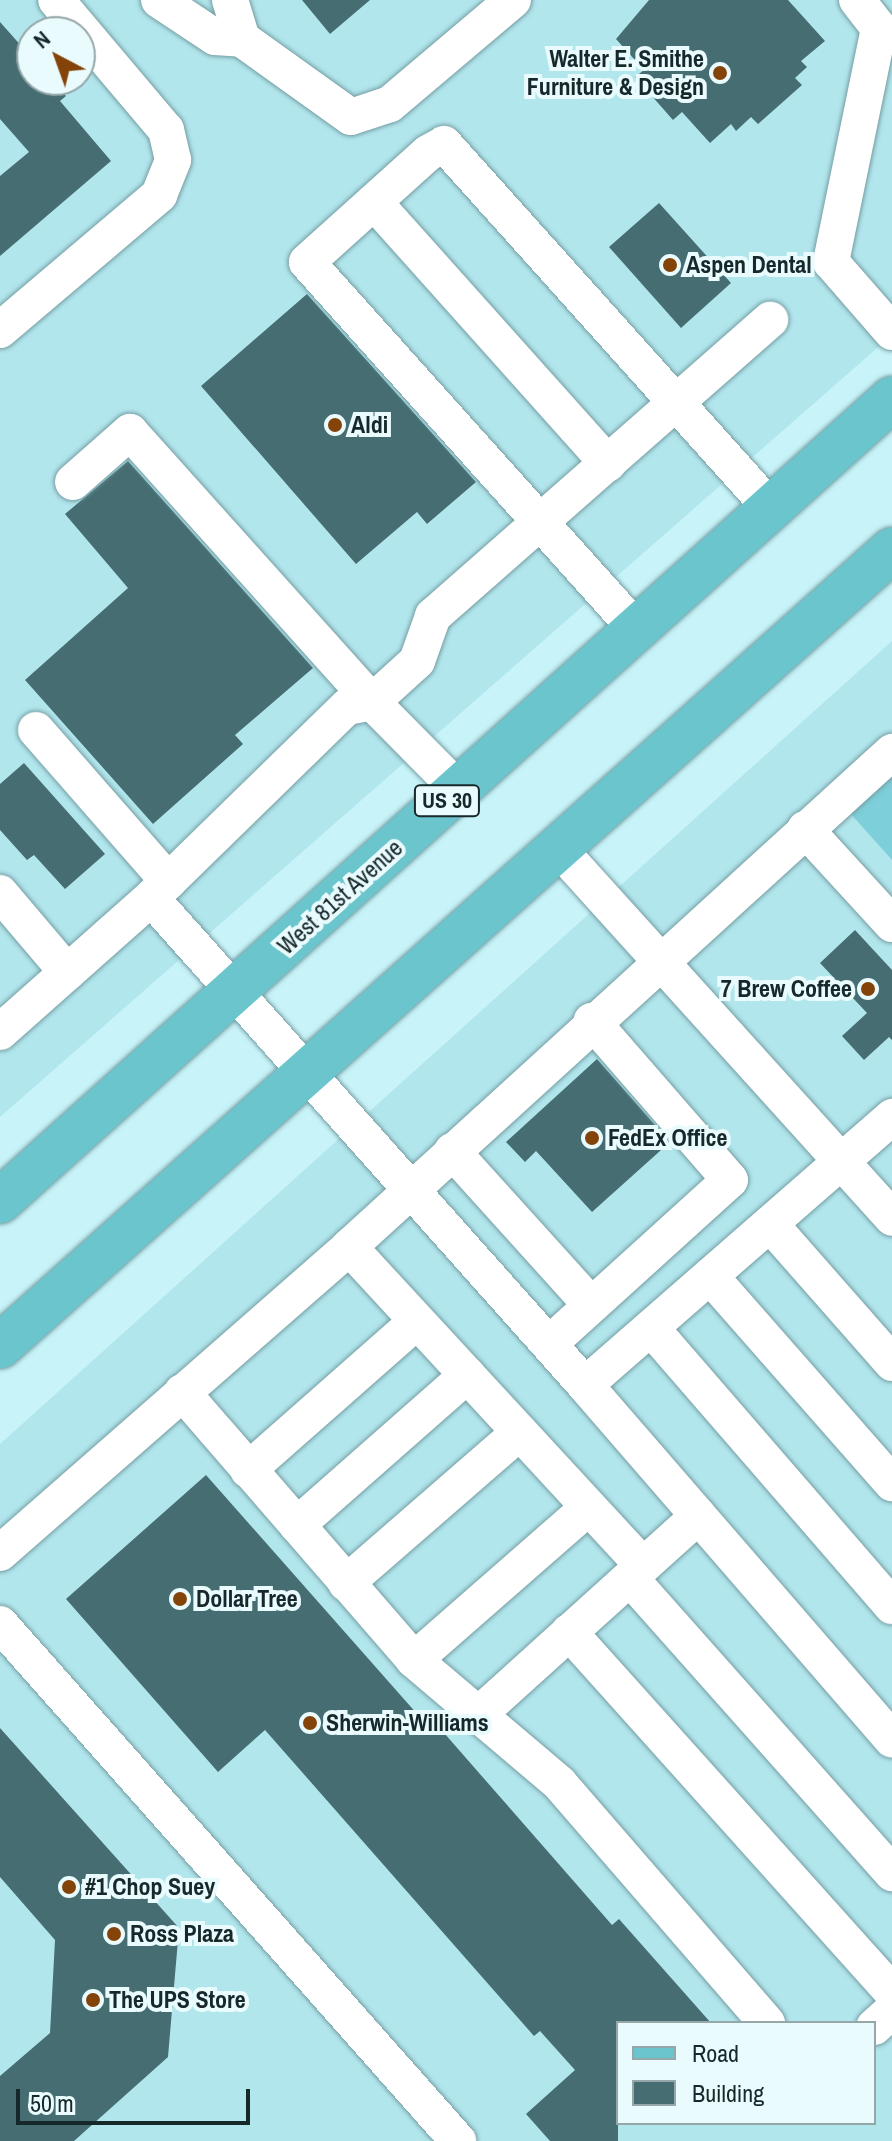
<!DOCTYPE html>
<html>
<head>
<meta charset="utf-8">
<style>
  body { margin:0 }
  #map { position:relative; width:892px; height:2141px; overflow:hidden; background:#c8f4f9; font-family:"Archivo Narrow",sans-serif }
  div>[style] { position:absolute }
  .built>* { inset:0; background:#b2e6ed }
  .green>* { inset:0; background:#7dcfd9 }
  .building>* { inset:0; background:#456d72 }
  .roads { filter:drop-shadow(0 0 2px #759ea3) drop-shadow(0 0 2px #759ea3) }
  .minor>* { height:36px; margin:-18px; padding:0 18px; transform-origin:18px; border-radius:18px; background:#fff }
  .major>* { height:44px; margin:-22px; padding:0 22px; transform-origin:22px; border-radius:22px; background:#6bc5cd }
  .dots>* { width:22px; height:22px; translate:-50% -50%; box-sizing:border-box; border:4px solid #eafbfd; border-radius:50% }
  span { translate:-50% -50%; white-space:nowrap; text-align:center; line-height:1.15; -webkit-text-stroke:8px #eafbfd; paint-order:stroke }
  .shield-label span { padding:2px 6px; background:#eafbfd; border:2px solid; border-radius:6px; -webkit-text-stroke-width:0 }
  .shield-label { font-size:22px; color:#17282a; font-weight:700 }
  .poi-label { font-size:24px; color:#17282a; font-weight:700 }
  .right { translate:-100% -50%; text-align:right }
  .left { translate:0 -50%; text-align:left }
  .street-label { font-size:24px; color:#17282a }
  .legend { position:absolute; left:616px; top:2021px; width:260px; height:104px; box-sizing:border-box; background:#eafbfd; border:2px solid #96a7a9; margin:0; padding:10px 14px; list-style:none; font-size:24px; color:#17282a }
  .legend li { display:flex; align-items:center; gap:16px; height:40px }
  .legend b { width:40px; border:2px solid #96a7a9 }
  .north { position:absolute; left:16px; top:16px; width:80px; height:80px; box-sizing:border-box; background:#eafbfd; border:2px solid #96a7a9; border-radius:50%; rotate:319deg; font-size:22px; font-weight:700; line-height:32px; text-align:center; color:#17282a }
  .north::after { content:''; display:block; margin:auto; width:28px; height:36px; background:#844409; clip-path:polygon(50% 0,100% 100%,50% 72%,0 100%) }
  .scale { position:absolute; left:16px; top:2089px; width:234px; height:36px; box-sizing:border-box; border:4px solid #17282a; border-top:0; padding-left:10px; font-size:24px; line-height:28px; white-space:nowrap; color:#17282a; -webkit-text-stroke:6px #eafbfd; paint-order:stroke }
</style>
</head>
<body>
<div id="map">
  <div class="built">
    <i style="clip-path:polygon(evenodd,0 0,892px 0,892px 335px,0 1117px,0 0,32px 32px,80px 32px,80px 80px,32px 80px,32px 32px)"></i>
    <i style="clip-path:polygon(evenodd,892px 641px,892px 2141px,0 2141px,0 1444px,892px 641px,618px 2023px,874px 2023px,874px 2123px,618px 2123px,618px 2023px)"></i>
  </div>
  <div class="green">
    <i style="clip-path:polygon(892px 776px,892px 860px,850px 813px)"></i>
  </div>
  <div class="building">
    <i style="clip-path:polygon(302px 0,370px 0,330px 34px)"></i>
    <i style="clip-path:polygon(649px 0,788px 0,825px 41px,801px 61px,807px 67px,795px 78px,802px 85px,758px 124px,751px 117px,736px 131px,731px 124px,710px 143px,682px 112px,673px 120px,635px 77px,644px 70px,616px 39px)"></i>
    <i style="clip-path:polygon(0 22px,32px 58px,32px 80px,52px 80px,66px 96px,60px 101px,111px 161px,0 256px,0 176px,29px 152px,0 119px)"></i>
    <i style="clip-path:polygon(659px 203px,731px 283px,681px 328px,609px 247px)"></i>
    <i style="clip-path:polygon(307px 294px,476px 482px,427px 524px,417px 512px,356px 564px,201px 386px)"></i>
    <i style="clip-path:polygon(128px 461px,313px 668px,235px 735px,243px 744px,153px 824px,25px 680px,128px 588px,65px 514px)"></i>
    <i style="clip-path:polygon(24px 763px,105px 854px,65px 889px,34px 855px,27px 860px,0 830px,0 784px)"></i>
    <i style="clip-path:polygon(855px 930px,892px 970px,892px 1040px,889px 1037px,864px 1060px,842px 1036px,867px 1013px,820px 963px)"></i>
    <i style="clip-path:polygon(597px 1059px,670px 1142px,592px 1212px,536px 1151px,525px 1162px,506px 1142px)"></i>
    <i style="clip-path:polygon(206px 1475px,418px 1715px,424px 1710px,612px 1925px,619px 1919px,711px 2023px,618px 2023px,618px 2141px,550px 2141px,526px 2114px,575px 2070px,540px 2031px,534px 2036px,265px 1730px,218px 1772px,66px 1599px)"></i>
    <i style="clip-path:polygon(0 1728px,179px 1928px,168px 2057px,74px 2141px,0 2141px,0 2076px,50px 2033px,55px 1940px,0 1877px)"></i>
  </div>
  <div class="roads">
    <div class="minor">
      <i style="left:159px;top:0;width:67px;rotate:33.5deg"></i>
      <i style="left:215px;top:37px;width:27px;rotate:4deg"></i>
      <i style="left:230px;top:0;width:41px;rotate:72.9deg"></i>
      <i style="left:242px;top:39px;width:134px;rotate:35.6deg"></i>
      <i style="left:351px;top:117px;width:41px;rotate:-18.4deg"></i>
      <i style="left:390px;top:104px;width:161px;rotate:-40.2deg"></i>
      <i style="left:857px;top:0;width:36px;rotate:52deg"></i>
      <i style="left:879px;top:28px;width:239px;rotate:101.6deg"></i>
      <i style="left:831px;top:262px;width:93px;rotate:48.9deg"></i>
      <i style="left:374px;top:202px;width:351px;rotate:48.2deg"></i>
      <i style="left:0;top:330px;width:209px;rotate:-40.3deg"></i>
      <i style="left:159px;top:195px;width:38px;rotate:-68deg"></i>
      <i style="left:173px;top:160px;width:31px;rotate:-103deg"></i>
      <i style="left:166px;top:130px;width:170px;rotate:-130.2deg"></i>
      <i style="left:73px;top:482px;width:76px;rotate:-41.3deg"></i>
      <i style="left:130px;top:432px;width:363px;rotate:48.1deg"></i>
      <i style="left:637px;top:630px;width:494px;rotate:-131.9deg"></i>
      <i style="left:307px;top:262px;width:163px;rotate:-42deg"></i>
      <i style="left:428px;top:153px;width:18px;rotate:-29deg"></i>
      <i style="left:444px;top:144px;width:489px;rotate:48.1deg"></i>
      <i style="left:36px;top:730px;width:201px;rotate:48.8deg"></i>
      <i style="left:459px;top:790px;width:124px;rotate:-134.7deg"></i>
      <i style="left:372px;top:702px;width:61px;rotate:-42.3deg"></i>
      <i style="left:417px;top:661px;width:48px;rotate:-70.4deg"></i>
      <i style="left:433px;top:616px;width:449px;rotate:-41.3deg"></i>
      <i style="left:805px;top:829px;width:129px;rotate:47.5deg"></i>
      <i style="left:559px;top:849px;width:497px;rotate:47.9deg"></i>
      <i style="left:0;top:893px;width:104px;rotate:49.7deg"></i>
      <i style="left:151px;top:898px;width:652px;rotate:48.29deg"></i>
      <i style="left:585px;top:1385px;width:408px;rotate:-41.1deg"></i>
      <i style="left:0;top:1032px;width:202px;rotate:-41.6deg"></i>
      <i style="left:151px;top:898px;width:274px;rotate:-44.3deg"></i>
      <i style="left:347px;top:707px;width:25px;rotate:-11deg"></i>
      <i style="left:452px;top:1151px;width:207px;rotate:47.9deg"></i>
      <i style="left:770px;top:1224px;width:185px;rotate:48.7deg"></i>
      <i style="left:349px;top:1247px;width:432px;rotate:47.3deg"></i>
      <i style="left:710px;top:1276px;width:276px;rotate:48.7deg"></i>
      <i style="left:651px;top:1328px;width:368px;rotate:49.1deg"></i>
      <i style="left:549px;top:1344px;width:244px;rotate:-42.2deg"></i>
      <i style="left:730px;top:1180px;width:211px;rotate:-131deg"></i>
      <i style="left:585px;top:1385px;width:469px;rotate:49.1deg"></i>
      <i style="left:182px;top:1392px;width:354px;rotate:49.1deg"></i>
      <i style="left:414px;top:1660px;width:190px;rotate:40.3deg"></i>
      <i style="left:559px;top:1783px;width:318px;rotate:49.1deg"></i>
      <i style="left:248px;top:1470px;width:225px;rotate:-41.4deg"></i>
      <i style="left:297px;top:1525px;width:227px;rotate:-41.4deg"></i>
      <i style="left:0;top:1553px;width:464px;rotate:-41.2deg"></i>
      <i style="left:349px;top:1247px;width:735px;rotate:-42.35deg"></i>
      <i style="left:630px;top:1578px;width:395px;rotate:48.4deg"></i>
      <i style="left:346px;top:1583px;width:230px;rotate:-41deg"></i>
      <i style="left:0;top:1624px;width:691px;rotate:48.46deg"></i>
      <i style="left:569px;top:1632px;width:484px;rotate:48.1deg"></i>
      <i style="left:414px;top:1660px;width:232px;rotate:-41.2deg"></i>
      <i style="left:478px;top:1715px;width:297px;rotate:-42.1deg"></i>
      <i style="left:874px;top:2027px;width:24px;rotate:-42deg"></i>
    </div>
    <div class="major">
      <i style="left:0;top:1201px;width:1200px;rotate:-41.96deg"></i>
      <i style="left:0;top:1346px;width:1196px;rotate:-41.74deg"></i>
    </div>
  </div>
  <div class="dots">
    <i style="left:720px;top:73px;background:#844409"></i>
    <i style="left:670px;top:265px;background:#844409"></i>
    <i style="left:335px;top:425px;background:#844409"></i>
    <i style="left:868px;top:989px;background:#844409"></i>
    <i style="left:592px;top:1138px;background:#844409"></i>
    <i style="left:180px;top:1599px;background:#844409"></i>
    <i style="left:310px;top:1723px;background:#844409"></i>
    <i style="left:69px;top:1887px;background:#844409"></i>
    <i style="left:114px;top:1934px;background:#844409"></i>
    <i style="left:93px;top:2000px;background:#844409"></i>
  </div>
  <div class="shield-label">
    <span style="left:447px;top:801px">US 30</span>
  </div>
  <div class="poi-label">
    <span class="right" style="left:704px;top:73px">Walter E. Smithe<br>Furniture &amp; Design</span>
    <span class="left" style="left:686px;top:265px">Aspen Dental</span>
    <span class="left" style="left:351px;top:425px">Aldi</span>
    <span class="right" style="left:852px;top:989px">7 Brew Coffee</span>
    <span class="left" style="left:608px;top:1138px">FedEx Office</span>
    <span class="left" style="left:196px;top:1599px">Dollar Tree</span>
    <span class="left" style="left:326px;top:1723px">Sherwin-Williams</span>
    <span class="left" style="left:85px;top:1887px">#1 Chop Suey</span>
    <span class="left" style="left:130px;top:1934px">Ross Plaza</span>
    <span class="left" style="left:109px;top:2000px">The UPS Store</span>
  </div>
  <div class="street-label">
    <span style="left:340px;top:897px;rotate:-42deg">West 81st Avenue</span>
  </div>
  <ul class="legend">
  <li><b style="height:10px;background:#6bc5cd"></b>Road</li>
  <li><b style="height:22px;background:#456d72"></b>Building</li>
  </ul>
  <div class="north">N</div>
  <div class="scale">50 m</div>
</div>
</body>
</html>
